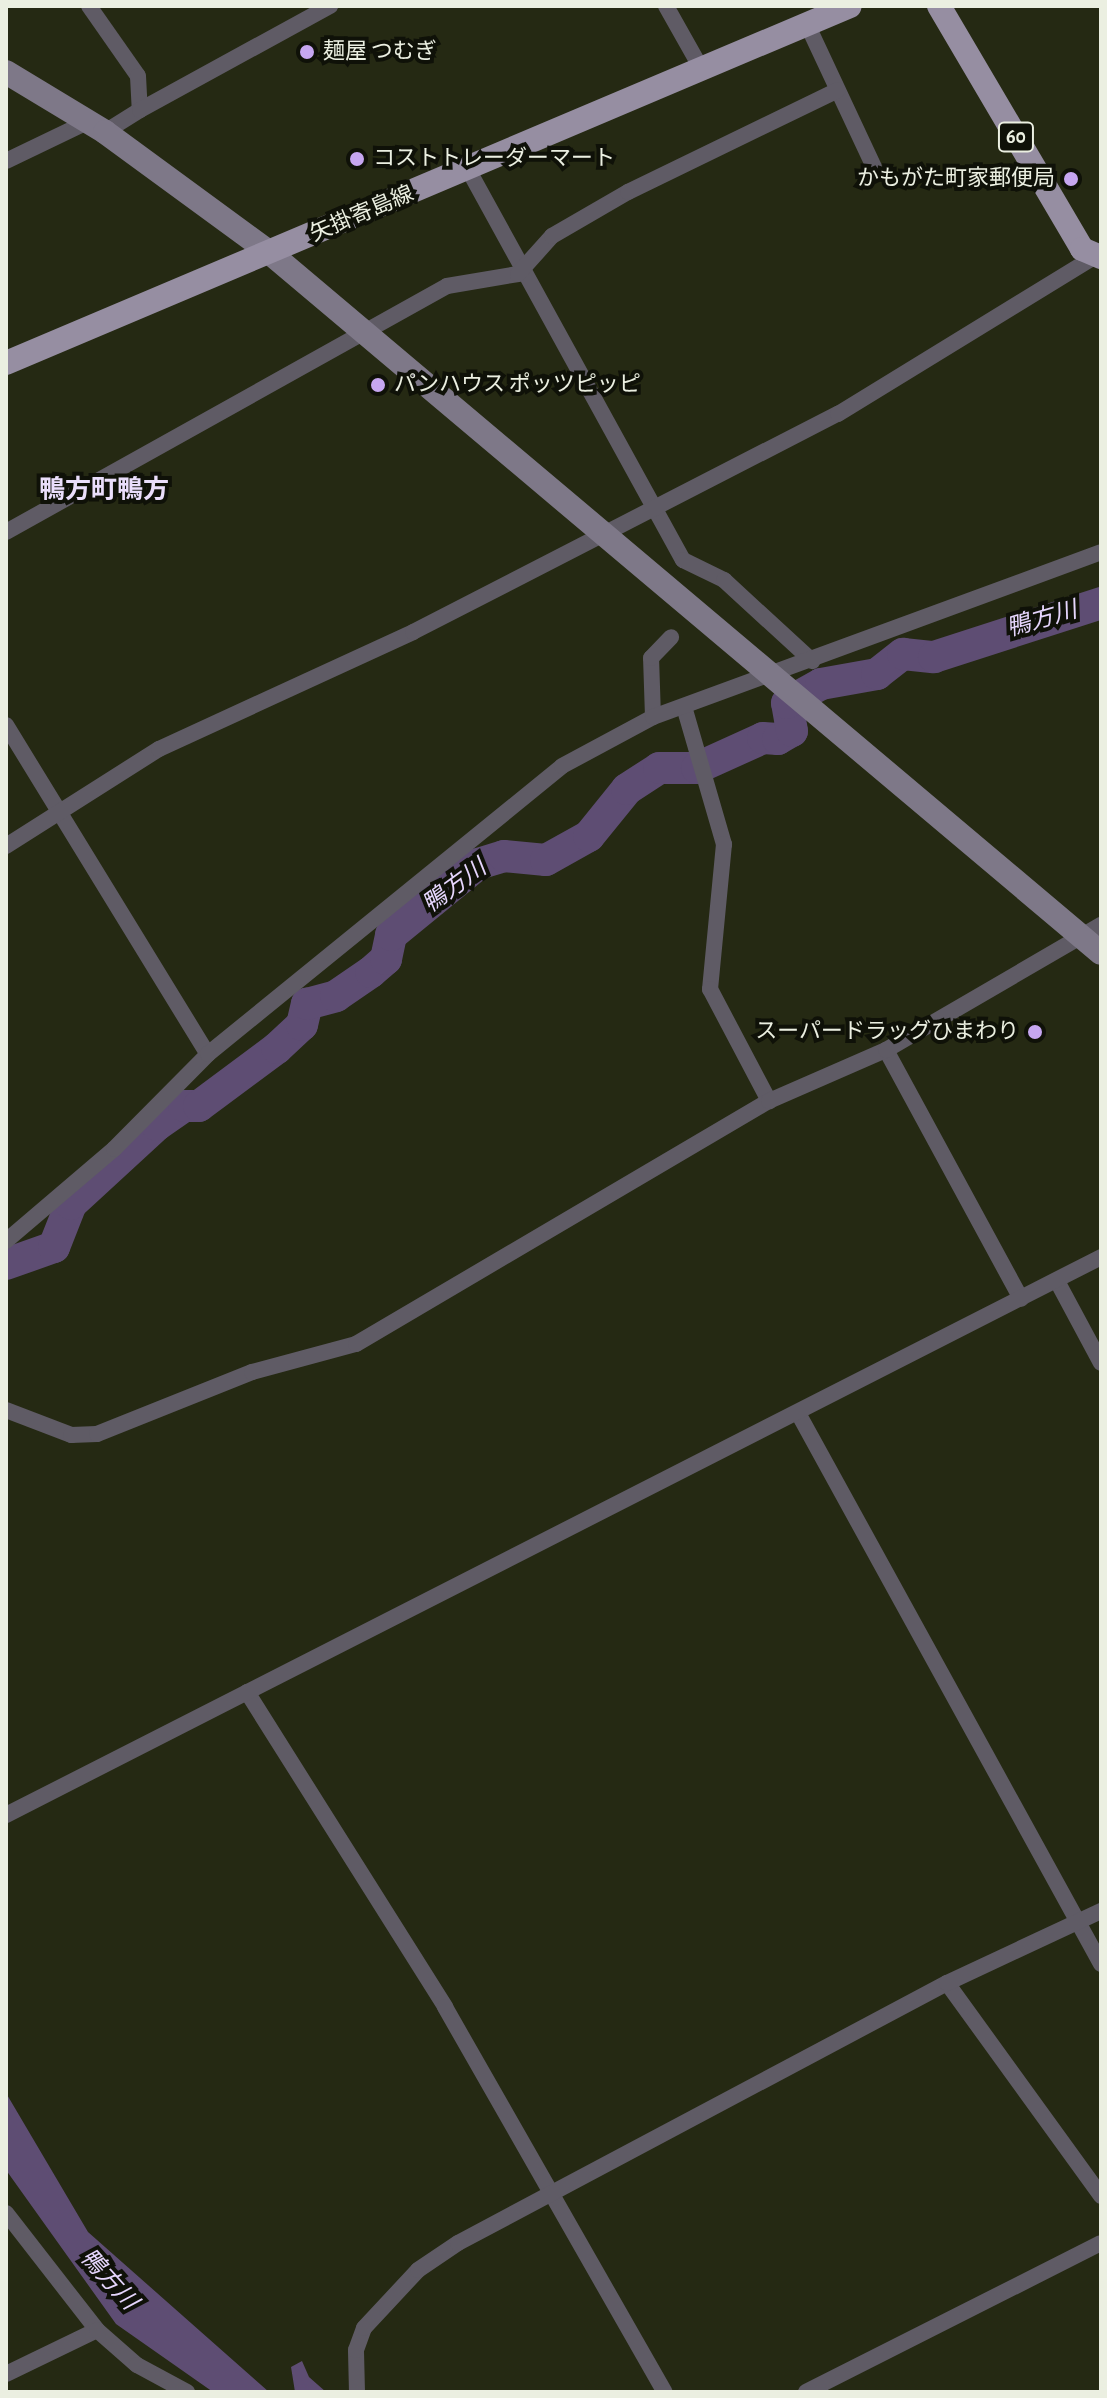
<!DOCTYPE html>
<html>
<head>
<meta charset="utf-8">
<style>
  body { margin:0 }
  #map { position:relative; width:1107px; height:2398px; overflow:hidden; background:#252913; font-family:"Alegreya Sans","Noto Sans JP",sans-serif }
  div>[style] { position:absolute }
  .water>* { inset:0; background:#5e4d73 }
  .river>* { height:32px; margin:-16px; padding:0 16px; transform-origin:16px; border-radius:16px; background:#5e4d73 }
  .street>* { height:16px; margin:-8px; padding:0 8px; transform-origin:8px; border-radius:8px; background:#5f5b65 }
  .secondary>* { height:24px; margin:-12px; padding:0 12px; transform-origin:12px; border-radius:12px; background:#7e7888 }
  .primary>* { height:24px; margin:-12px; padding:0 12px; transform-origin:12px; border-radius:12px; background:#968ea2 }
  .dots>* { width:22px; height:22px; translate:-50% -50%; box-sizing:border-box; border:4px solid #0f1108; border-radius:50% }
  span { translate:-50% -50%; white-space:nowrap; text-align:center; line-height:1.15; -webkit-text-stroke:8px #0f1108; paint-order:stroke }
  .shield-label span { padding:2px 6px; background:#0f1108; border:2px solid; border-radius:6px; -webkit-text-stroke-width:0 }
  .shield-label { font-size:20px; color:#ebefe1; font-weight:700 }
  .poi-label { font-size:22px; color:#ebefe1 }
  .left { translate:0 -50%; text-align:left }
  .right { translate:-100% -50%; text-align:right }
  .street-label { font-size:22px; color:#ebefe1 }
  .water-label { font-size:24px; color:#e6d6fd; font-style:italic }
  .quarter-label { font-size:26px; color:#eadefb; font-weight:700 }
  .frame { position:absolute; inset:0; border:8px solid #ebefe1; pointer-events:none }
</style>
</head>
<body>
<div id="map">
  <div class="water">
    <i style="clip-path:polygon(6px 2093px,88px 2232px,269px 2392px,213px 2392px,116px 2324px,6px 2170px)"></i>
    <i style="clip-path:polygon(302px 2361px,309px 2377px,326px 2392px,295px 2392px,291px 2367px)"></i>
  </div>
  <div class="river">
    <i style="left:6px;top:1264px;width:51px;rotate:-19.5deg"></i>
    <i style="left:54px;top:1247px;width:46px;rotate:-68.4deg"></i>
    <i style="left:71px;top:1204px;width:117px;rotate:-42.6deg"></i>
    <i style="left:157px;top:1125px;width:33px;rotate:-35deg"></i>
    <i style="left:184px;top:1106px;width:15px"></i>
    <i style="left:199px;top:1106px;width:97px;rotate:-36.6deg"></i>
    <i style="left:277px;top:1048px;width:34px;rotate:-43deg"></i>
    <i style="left:302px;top:1025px;width:22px;rotate:-77deg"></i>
    <i style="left:307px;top:1004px;width:30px;rotate:-15deg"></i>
    <i style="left:336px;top:996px;width:42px;rotate:-34.4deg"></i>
    <i style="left:371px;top:972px;width:20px;rotate:-41deg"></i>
    <i style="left:386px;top:959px;width:25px;rotate:-78deg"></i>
    <i style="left:391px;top:935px;width:112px;rotate:-39.2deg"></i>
    <i style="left:478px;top:864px;width:27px;rotate:-17deg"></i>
    <i style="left:504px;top:856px;width:42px;rotate:5.4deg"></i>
    <i style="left:546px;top:860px;width:49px;rotate:-29.2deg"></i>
    <i style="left:589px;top:836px;width:60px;rotate:-51deg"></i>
    <i style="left:627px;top:789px;width:38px;rotate:-33deg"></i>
    <i style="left:659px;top:768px;width:38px"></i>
    <i style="left:697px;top:768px;width:72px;rotate:-24.4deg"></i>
    <i style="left:763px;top:738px;width:15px;rotate:4deg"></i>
    <i style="left:778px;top:739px;width:16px;rotate:-30deg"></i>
    <i style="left:792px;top:731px;width:28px;rotate:-100deg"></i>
    <i style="left:787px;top:703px;width:39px;rotate:-29deg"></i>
    <i style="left:821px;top:684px;width:57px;rotate:-10.1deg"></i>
    <i style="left:877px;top:674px;width:33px;rotate:-38deg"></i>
    <i style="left:903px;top:654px;width:31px;rotate:6deg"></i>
    <i style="left:934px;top:657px;width:176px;rotate:-17.9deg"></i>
  </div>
  <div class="street">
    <i style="left:89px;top:6px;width:85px;rotate:55deg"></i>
    <i style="left:138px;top:76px;width:34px;rotate:87deg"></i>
    <i style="left:140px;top:110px;width:41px;rotate:147.8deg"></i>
    <i style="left:666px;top:6px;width:71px;rotate:60.6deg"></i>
    <i style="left:807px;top:24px;width:158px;rotate:64.9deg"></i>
    <i style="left:140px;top:110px;width:217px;rotate:-28.7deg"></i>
    <i style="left:6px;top:161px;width:90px;rotate:-25.7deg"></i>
    <i style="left:468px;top:169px;width:446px;rotate:61.2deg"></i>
    <i style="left:683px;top:560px;width:46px;rotate:26deg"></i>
    <i style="left:724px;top:580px;width:120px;rotate:42.6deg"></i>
    <i style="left:6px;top:532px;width:505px;rotate:-29.15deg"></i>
    <i style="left:447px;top:286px;width:72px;rotate:-9.6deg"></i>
    <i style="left:518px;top:274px;width:51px;rotate:-48.2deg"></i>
    <i style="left:552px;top:236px;width:88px;rotate:-30.1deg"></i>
    <i style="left:628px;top:192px;width:233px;rotate:-25.9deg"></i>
    <i style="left:685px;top:710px;width:140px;rotate:73.8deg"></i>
    <i style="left:724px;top:844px;width:146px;rotate:95.5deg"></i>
    <i style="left:710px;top:989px;width:127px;rotate:62.2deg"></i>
    <i style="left:653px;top:717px;width:59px;rotate:-91.9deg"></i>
    <i style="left:651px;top:658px;width:29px;rotate:-46deg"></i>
    <i style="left:6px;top:725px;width:386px;rotate:58.5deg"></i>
    <i style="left:6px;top:846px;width:181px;rotate:-32.4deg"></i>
    <i style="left:159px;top:749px;width:280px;rotate:-24.7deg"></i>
    <i style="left:413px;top:632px;width:478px;rotate:-27.2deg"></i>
    <i style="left:838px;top:414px;width:299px;rotate:-31.5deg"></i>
    <i style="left:886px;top:1050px;width:283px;rotate:61.5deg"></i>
    <i style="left:6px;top:1241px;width:142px;rotate:-40.4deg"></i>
    <i style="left:114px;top:1149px;width:134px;rotate:-45.3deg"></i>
    <i style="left:208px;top:1054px;width:456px;rotate:-39.1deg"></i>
    <i style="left:562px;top:766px;width:103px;rotate:-28.3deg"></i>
    <i style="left:653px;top:717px;width:477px;rotate:-20.2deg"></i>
    <i style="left:1057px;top:1281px;width:93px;rotate:61.8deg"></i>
    <i style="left:6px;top:1410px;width:70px;rotate:21deg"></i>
    <i style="left:71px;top:1435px;width:26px;rotate:-2deg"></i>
    <i style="left:97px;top:1434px;width:167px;rotate:-21.8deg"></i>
    <i style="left:252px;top:1372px;width:108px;rotate:-15.1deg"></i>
    <i style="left:356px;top:1344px;width:479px;rotate:-30.5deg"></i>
    <i style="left:769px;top:1101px;width:128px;rotate:-23.6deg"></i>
    <i style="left:886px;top:1050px;width:249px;rotate:-30.2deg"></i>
    <i style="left:798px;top:1413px;width:629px;rotate:61.19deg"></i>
    <i style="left:247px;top:1692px;width:372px;rotate:57.8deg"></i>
    <i style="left:445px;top:2007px;width:443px;rotate:60.3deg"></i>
    <i style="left:6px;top:1815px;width:1229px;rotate:-27deg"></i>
    <i style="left:947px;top:1983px;width:263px;rotate:54.1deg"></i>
    <i style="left:6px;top:2213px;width:148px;rotate:52.1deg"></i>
    <i style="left:97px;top:2330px;width:101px;rotate:154.2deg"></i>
    <i style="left:97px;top:2330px;width:53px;rotate:41.2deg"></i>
    <i style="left:137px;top:2365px;width:57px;rotate:28.4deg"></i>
    <i style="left:357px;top:2392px;width:42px;rotate:-91.4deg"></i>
    <i style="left:356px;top:2350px;width:23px;rotate:-70deg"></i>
    <i style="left:364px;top:2328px;width:79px;rotate:-47deg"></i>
    <i style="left:418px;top:2270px;width:48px;rotate:-34deg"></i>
    <i style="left:458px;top:2243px;width:554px;rotate:-28deg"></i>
    <i style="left:947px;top:1983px;width:170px;rotate:-25.1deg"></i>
    <i style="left:806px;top:2392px;width:330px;rotate:-26.8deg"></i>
  </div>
  <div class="secondary">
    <i style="left:6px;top:72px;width:116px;rotate:31.2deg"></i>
    <i style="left:105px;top:132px;width:203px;rotate:36.2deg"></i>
    <i style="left:269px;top:252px;width:1088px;rotate:40.12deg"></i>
  </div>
  <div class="primary">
    <i style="left:939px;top:6px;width:282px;rotate:59.5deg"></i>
    <i style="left:1082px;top:249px;width:21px;rotate:23deg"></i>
    <i style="left:6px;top:363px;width:916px;rotate:-22.93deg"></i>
  </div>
  <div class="dots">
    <i style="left:307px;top:52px;background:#c6a6f0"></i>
    <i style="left:357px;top:159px;background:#c6a6f0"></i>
    <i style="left:1071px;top:179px;background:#c6a6f0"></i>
    <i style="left:378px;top:385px;background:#c6a6f0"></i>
    <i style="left:1035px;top:1032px;background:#c6a6f0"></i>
  </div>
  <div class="shield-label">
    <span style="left:1016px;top:137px">60</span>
  </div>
  <div class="poi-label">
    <span class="left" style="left:323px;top:52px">麺屋 つむぎ</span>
    <span class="left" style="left:373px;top:159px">コストトレーダーマート</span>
    <span class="right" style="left:1055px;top:179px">かもがた町家郵便局</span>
    <span class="left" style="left:394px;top:385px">パンハウス ポッツピッピ</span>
    <span class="right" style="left:1019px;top:1032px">スーパードラッグひまわり</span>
  </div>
  <div class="street-label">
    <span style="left:362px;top:214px;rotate:-23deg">矢掛寄島線</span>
  </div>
  <div class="water-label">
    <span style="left:1042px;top:620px;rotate:-16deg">鴨方川</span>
    <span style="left:455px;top:887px;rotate:-36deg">鴨方川</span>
    <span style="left:108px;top:2280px;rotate:48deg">鴨方川</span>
  </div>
  <div class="quarter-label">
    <span style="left:104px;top:491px">鴨方町鴨方</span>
  </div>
  <div class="frame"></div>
</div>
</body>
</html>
